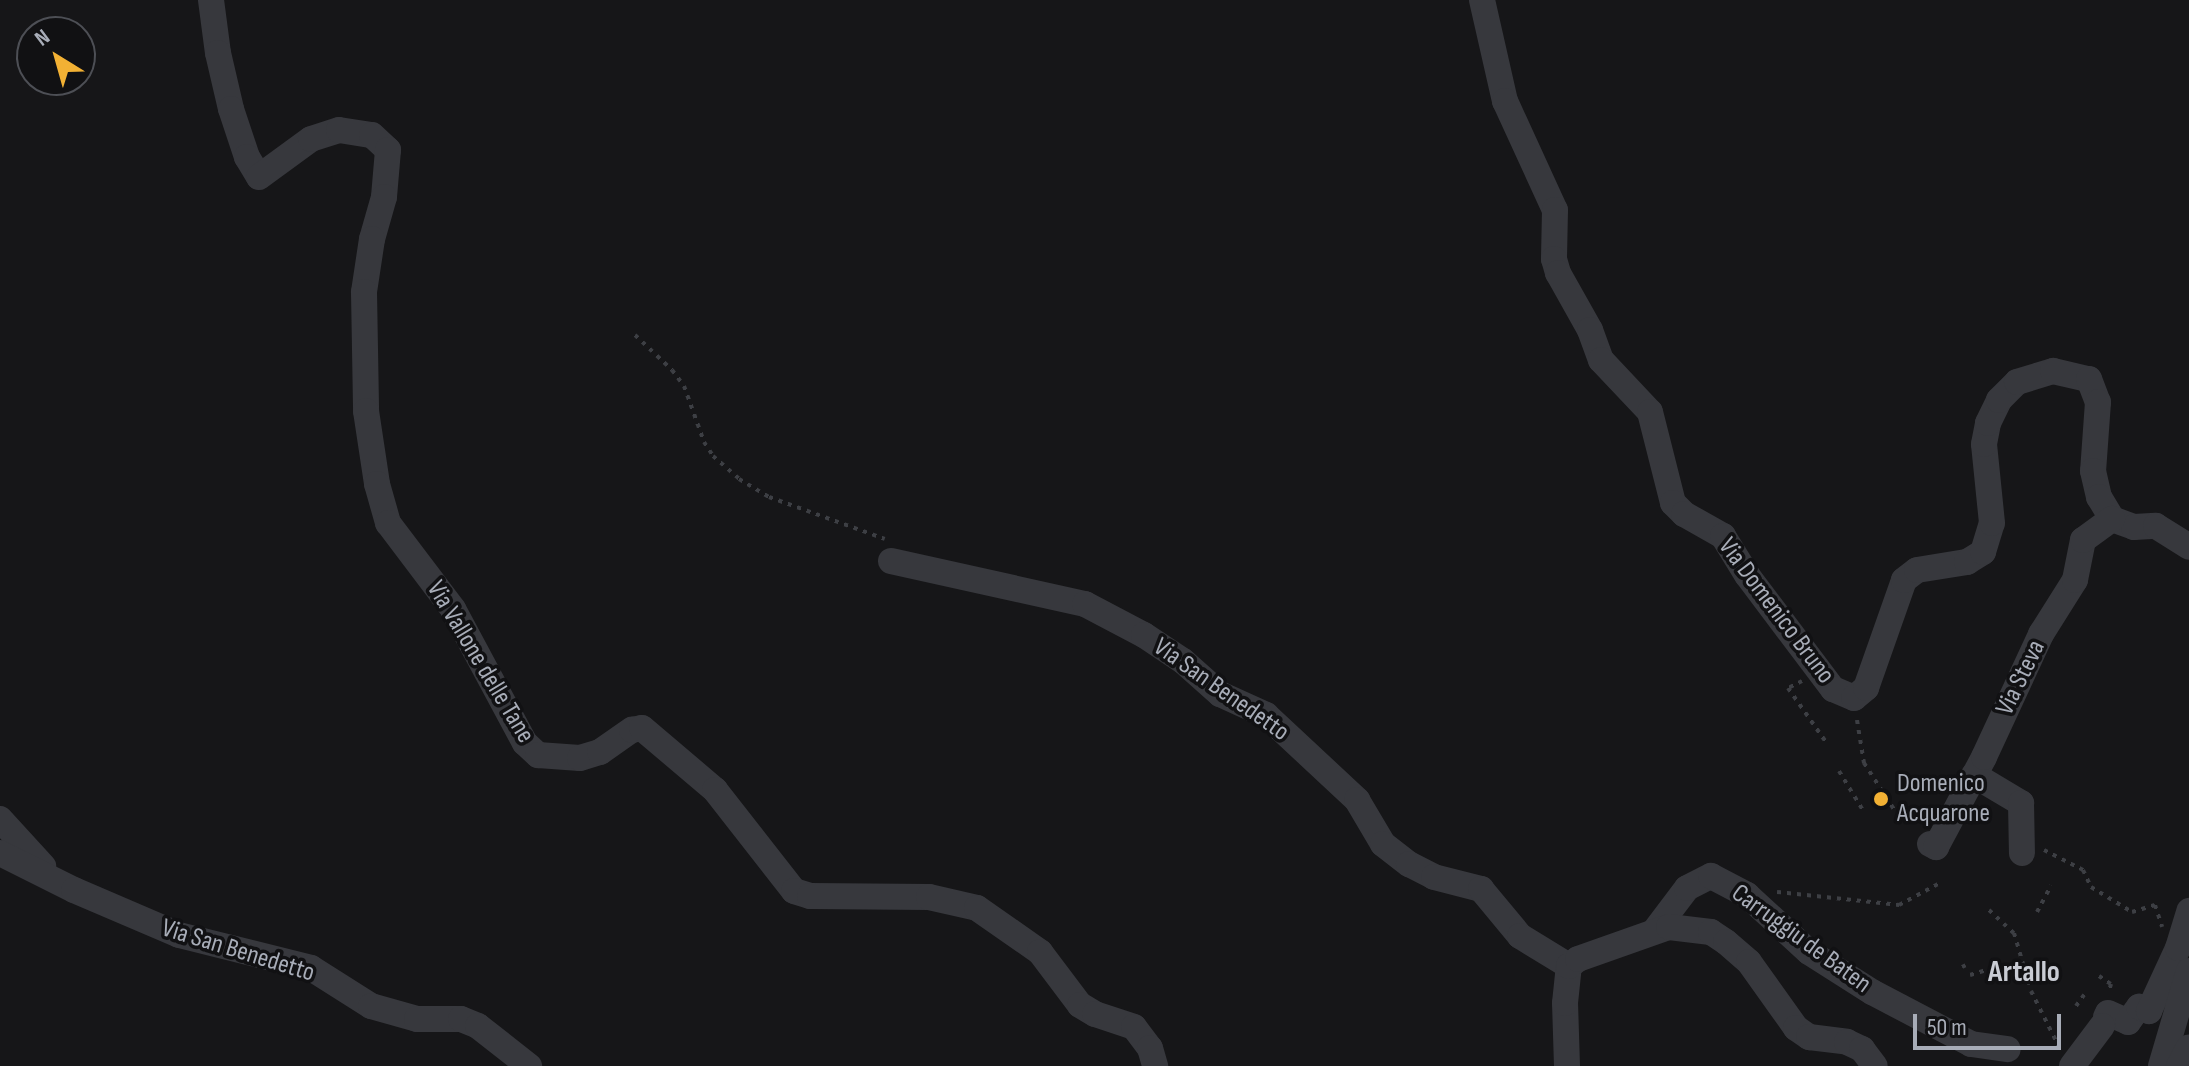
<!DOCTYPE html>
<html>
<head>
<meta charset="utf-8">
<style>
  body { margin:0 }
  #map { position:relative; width:2189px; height:1066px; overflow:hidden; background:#161618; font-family:"Sofia Sans Condensed",sans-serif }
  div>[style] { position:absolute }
  .path>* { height:4px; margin-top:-2px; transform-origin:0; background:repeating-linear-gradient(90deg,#3d3f44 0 4px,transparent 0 10px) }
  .minor>* { height:26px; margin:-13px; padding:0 13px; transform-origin:13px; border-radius:13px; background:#37383d }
  .dots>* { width:22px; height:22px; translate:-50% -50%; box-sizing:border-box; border:4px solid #111113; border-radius:50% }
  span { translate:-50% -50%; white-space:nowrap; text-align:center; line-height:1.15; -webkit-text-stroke:7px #111113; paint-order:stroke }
  .street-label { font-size:26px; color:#a8adb8 }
  .poi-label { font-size:26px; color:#a8adb8 }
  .left { translate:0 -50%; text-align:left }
  .quarter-label { font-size:30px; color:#c9ccd4; font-weight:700 }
  .north { position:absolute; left:16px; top:16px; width:80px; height:80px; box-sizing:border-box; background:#111113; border:2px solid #4d4f55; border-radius:50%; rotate:323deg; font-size:22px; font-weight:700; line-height:32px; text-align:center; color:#a8adb8 }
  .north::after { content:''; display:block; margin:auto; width:28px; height:36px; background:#f2b134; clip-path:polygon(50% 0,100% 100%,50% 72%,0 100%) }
  .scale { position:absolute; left:1913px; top:1014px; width:148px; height:36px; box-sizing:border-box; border:4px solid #a8adb8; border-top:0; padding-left:10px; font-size:24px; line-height:28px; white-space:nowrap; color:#a8adb8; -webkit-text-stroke:6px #111113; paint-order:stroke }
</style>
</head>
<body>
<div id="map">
  <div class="path">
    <i style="left:635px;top:335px;width:51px;rotate:43.4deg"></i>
    <i style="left:672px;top:370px;width:20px;rotate:53deg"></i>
    <i style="left:684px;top:386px;width:59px;rotate:70.3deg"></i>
    <i style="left:704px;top:442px;width:17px;rotate:57deg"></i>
    <i style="left:713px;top:456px;width:35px;rotate:41deg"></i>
    <i style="left:739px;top:479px;width:35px;rotate:31deg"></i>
    <i style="left:769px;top:497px;width:123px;rotate:19.9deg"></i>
    <i style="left:1802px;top:681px;width:16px;rotate:153deg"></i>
    <i style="left:1788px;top:688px;width:66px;rotate:54.9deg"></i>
    <i style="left:1857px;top:720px;width:44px;rotate:80.8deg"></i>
    <i style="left:1864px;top:763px;width:57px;rotate:57.1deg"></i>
    <i style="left:1839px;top:771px;width:48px;rotate:58.6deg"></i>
    <i style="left:2044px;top:850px;width:44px;rotate:27.1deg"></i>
    <i style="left:2083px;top:870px;width:19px;rotate:65deg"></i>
    <i style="left:2091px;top:887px;width:48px;rotate:31.4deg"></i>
    <i style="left:2132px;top:912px;width:24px;rotate:-17deg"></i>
    <i style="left:2155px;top:905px;width:23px;rotate:72deg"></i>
    <i style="left:1777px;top:892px;width:123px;rotate:6.1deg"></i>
    <i style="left:1899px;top:905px;width:47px;rotate:-28.2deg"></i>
    <i style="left:1989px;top:910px;width:34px;rotate:43deg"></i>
    <i style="left:2014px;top:933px;width:60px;rotate:73.7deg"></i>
    <i style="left:2031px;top:991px;width:63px;rotate:63.4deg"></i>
    <i style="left:2037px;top:912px;width:30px;rotate:-62deg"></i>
    <i style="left:1962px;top:967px;width:4px;rotate:-27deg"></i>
    <i style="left:1970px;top:975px;width:30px;rotate:-17deg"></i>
    <i style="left:2099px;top:976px;width:14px;rotate:34deg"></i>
    <i style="left:2111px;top:984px;width:7px;rotate:106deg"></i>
    <i style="left:2076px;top:1006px;width:14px;rotate:-54deg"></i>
  </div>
  <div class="minor">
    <i style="left:211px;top:0;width:53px;rotate:82.5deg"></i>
    <i style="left:218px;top:53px;width:57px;rotate:76.9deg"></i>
    <i style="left:231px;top:109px;width:51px;rotate:71.6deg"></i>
    <i style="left:247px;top:157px;width:23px;rotate:59deg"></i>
    <i style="left:259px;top:177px;width:64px;rotate:-36.2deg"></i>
    <i style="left:311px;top:139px;width:29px;rotate:-18deg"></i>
    <i style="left:339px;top:130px;width:33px;rotate:9deg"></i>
    <i style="left:372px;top:135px;width:22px;rotate:43deg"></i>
    <i style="left:388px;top:150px;width:47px;rotate:94.9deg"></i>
    <i style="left:384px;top:197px;width:44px;rotate:105.9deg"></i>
    <i style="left:372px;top:239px;width:54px;rotate:98.6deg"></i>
    <i style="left:364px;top:292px;width:119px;rotate:89deg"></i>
    <i style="left:366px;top:411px;width:74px;rotate:81.4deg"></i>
    <i style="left:377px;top:484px;width:41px;rotate:74.2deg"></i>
    <i style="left:388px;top:523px;width:108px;rotate:52.9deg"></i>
    <i style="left:453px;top:609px;width:152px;rotate:61.8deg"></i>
    <i style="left:525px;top:743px;width:18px;rotate:43deg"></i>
    <i style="left:538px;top:755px;width:42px;rotate:4.1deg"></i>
    <i style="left:580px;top:758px;width:21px;rotate:-17deg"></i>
    <i style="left:600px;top:752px;width:39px;rotate:-35deg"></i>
    <i style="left:632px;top:730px;width:10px;rotate:-11deg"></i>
    <i style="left:642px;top:728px;width:96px;rotate:40.3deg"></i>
    <i style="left:715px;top:790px;width:128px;rotate:52deg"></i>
    <i style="left:794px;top:891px;width:17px;rotate:17deg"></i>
    <i style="left:810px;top:896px;width:119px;rotate:0.5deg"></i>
    <i style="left:929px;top:897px;width:49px;rotate:12.9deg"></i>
    <i style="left:977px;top:908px;width:77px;rotate:34.9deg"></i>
    <i style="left:1040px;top:952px;width:66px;rotate:53deg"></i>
    <i style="left:1080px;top:1005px;width:17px;rotate:31deg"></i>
    <i style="left:1095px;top:1014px;width:41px;rotate:18.4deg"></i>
    <i style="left:1134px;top:1027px;width:26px;rotate:53deg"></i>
    <i style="left:1150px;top:1048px;width:19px;rotate:74deg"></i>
    <i style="left:1482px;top:0;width:104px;rotate:77.2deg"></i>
    <i style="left:1505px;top:101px;width:120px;rotate:65.4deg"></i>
    <i style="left:1555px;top:210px;width:49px;rotate:91.2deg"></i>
    <i style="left:1554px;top:259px;width:15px;rotate:74deg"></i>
    <i style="left:1558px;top:273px;width:65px;rotate:60.7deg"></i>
    <i style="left:1590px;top:330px;width:32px;rotate:70deg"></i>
    <i style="left:1601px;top:360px;width:71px;rotate:46.7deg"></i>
    <i style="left:1650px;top:412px;width:94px;rotate:75.8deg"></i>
    <i style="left:1673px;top:503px;width:16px;rotate:45deg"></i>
    <i style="left:1684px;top:514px;width:45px;rotate:29.4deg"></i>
    <i style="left:1723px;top:536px;width:46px;rotate:58.4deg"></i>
    <i style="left:1747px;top:575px;width:143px;rotate:53deg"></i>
    <i style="left:1833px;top:689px;width:23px;rotate:23deg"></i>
    <i style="left:1854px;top:698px;width:16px;rotate:-40deg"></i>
    <i style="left:1866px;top:688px;width:114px;rotate:-70.6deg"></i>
    <i style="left:1904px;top:580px;width:16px;rotate:-38deg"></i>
    <i style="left:1917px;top:570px;width:51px;rotate:-9.1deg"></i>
    <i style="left:1967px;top:562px;width:19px;rotate:-32deg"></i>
    <i style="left:1983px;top:552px;width:30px;rotate:-73deg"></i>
    <i style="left:1992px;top:523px;width:79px;rotate:-95.8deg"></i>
    <i style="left:1984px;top:444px;width:21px;rotate:-79deg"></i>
    <i style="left:1988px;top:423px;width:25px;rotate:-64deg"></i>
    <i style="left:1999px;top:400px;width:25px;rotate:-45deg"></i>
    <i style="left:2017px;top:382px;width:38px;rotate:-17deg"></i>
    <i style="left:2053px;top:371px;width:37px;rotate:13deg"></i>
    <i style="left:2089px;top:379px;width:25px;rotate:69deg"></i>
    <i style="left:2098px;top:402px;width:69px;rotate:94.1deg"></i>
    <i style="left:2093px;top:471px;width:27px;rotate:77deg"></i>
    <i style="left:2099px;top:497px;width:26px;rotate:59deg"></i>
    <i style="left:2112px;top:519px;width:23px;rotate:20deg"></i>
    <i style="left:2134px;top:527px;width:22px;rotate:-3deg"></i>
    <i style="left:2156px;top:526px;width:39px;rotate:32deg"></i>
    <i style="left:891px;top:561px;width:199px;rotate:12.5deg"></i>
    <i style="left:1085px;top:604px;width:67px;rotate:27.7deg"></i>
    <i style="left:1144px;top:635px;width:47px;rotate:33.7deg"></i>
    <i style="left:1183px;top:661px;width:50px;rotate:41.7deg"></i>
    <i style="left:1220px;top:694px;width:51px;rotate:24.5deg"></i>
    <i style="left:1266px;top:715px;width:125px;rotate:43deg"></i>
    <i style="left:1357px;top:800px;width:51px;rotate:59.4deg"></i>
    <i style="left:1383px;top:844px;width:33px;rotate:38deg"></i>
    <i style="left:1409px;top:864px;width:28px;rotate:27deg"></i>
    <i style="left:1434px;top:877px;width:49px;rotate:14.3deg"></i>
    <i style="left:1481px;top:889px;width:61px;rotate:50.3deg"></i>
    <i style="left:1520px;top:936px;width:57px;rotate:31.5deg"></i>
    <i style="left:1974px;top:775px;width:55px;rotate:30.8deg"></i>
    <i style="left:2021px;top:803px;width:50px;rotate:88.9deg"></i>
    <i style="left:0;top:819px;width:64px;rotate:47.5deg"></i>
    <i style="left:1930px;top:844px;width:7px;rotate:27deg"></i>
    <i style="left:1936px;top:847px;width:102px;rotate:-61.9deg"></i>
    <i style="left:1984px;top:757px;width:136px;rotate:-65.1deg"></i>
    <i style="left:2041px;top:634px;width:64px;rotate:-57.8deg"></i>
    <i style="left:2075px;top:580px;width:41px;rotate:-78.7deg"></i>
    <i style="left:2083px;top:540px;width:36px;rotate:-36deg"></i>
    <i style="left:0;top:853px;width:83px;rotate:26.6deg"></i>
    <i style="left:74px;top:890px;width:114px;rotate:23.2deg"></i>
    <i style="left:179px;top:935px;width:136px;rotate:14deg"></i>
    <i style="left:311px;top:968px;width:71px;rotate:32.3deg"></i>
    <i style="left:371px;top:1006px;width:48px;rotate:15.8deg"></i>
    <i style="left:417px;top:1019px;width:44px"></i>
    <i style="left:461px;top:1019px;width:18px;rotate:22deg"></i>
    <i style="left:478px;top:1026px;width:65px;rotate:38.1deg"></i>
    <i style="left:1656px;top:929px;width:51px;rotate:-52.9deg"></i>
    <i style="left:1687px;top:888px;width:27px;rotate:-27deg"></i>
    <i style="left:1711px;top:876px;width:41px;rotate:27.8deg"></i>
    <i style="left:1747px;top:895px;width:84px;rotate:42.6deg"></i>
    <i style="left:1809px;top:952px;width:75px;rotate:32.4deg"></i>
    <i style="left:1872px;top:992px;width:112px;rotate:27.7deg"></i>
    <i style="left:1971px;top:1044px;width:37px;rotate:8deg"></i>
    <i style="left:2106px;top:1017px;width:4px;rotate:-63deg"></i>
    <i style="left:2108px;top:1013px;width:22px;rotate:24deg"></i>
    <i style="left:2128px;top:1022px;width:19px;rotate:-54deg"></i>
    <i style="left:2139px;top:1007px;width:11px;rotate:22deg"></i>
    <i style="left:2149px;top:1011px;width:69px;rotate:-65.3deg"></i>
    <i style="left:2178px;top:948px;width:39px;rotate:-73deg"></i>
    <i style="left:1567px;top:1066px;width:63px;rotate:-91.8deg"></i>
    <i style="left:1565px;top:1003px;width:37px;rotate:-84deg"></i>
    <i style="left:1569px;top:966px;width:11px;rotate:-38deg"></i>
    <i style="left:1578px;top:959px;width:96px;rotate:-19.4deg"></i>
    <i style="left:1669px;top:927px;width:42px;rotate:6.8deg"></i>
    <i style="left:1711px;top:932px;width:18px;rotate:34deg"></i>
    <i style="left:1726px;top:942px;width:30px;rotate:41deg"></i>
    <i style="left:1749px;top:962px;width:81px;rotate:54.5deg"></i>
    <i style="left:1796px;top:1028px;width:16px;rotate:35deg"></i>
    <i style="left:1809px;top:1037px;width:38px;rotate:7deg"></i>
    <i style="left:1847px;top:1042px;width:17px;rotate:25deg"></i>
    <i style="left:1862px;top:1049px;width:21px;rotate:53deg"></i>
    <i style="left:2072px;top:1066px;width:50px;rotate:-53.1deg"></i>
    <i style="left:2161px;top:1066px;width:99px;rotate:-73.6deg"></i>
    <i style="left:2179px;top:1066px;width:21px;rotate:-62deg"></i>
  </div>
  <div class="dots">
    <i style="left:1881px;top:799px;background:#f2b134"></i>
  </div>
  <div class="street-label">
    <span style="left:1776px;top:611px;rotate:53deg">Via Domenico Bruno</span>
    <span style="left:480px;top:662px;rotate:59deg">Via Vallone delle Tane</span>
    <span style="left:2021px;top:678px;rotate:-64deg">Via Steva</span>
    <span style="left:1221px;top:690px;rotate:35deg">Via San Benedetto</span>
    <span style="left:1801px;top:939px;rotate:36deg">Carruggiu de Baten</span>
    <span style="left:238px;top:951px;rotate:17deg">Via San Benedetto</span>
  </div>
  <div class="poi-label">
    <span class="left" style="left:1897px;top:799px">Domenico<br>Acquarone</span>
  </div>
  <div class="quarter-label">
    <span style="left:2024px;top:972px">Artallo</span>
  </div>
  <div class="north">N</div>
  <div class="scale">50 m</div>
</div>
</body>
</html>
